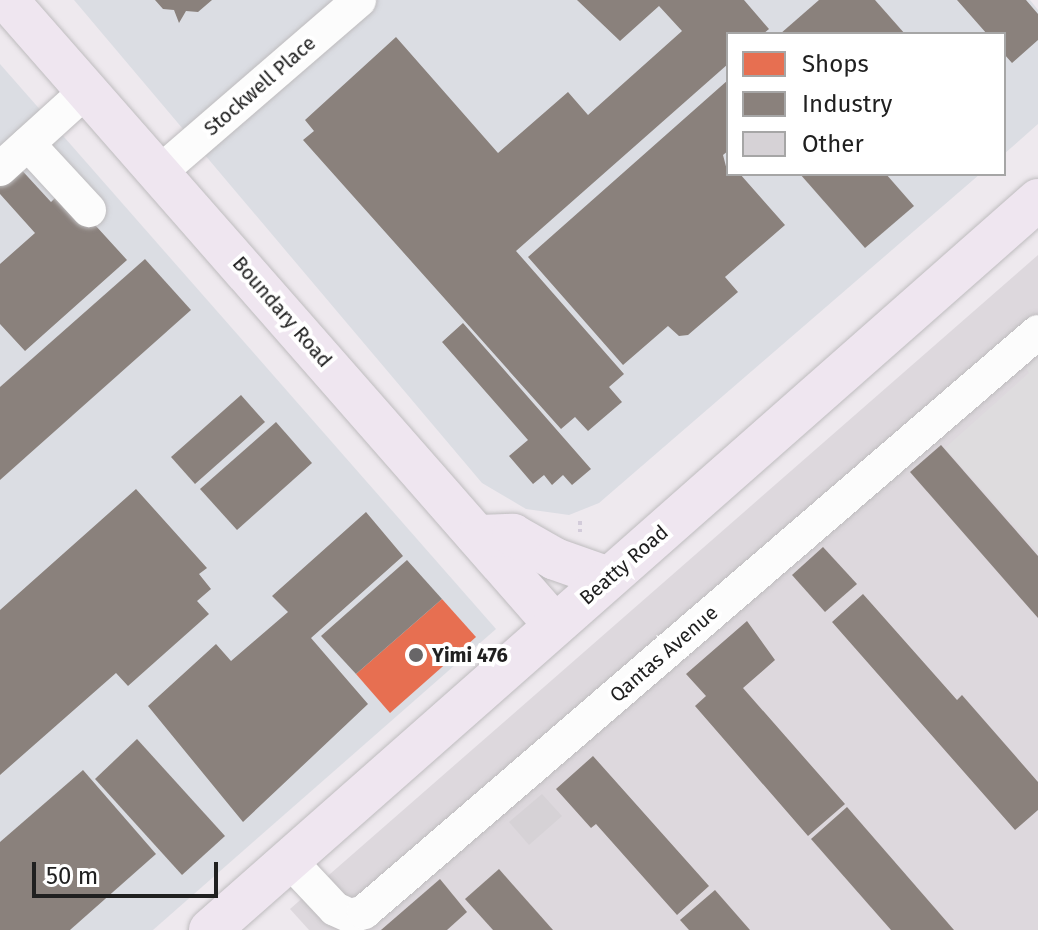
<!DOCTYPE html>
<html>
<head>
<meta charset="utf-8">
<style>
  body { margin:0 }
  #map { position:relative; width:1038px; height:930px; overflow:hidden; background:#eee9ee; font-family:"Fira Sans",sans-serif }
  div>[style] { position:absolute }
  .industrial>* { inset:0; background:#dbdde3 }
  .airport>* { inset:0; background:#ddd8dd }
  .parking>* { inset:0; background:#dedcde }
  .shops>* { inset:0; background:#e76f51 }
  .industry>* { inset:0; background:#8a817c }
  .building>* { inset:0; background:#d6d2d6 }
  .path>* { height:4px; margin-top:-2px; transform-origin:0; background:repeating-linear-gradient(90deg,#d3ccda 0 4px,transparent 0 8px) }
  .roads { filter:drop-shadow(0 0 2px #bebcbe) drop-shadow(0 0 2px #bebcbe) }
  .minor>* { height:34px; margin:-17px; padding:0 17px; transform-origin:17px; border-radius:17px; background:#fcfcfc }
  .major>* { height:42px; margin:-21px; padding:0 21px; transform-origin:21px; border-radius:21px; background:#efe6f0 }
  .dots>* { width:22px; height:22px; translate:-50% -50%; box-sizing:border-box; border:4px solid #fff; border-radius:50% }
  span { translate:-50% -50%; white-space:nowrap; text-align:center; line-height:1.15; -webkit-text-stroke:8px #fff; paint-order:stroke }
  .street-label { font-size:20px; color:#202020 }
  .poi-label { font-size:20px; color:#202020; font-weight:700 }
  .left { translate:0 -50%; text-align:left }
  .legend { position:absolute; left:726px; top:32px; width:280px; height:144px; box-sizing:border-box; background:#fff; border:2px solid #a6a6a6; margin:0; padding:10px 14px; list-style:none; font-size:24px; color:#202020 }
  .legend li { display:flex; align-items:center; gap:16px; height:40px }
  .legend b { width:40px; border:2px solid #a6a6a6 }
  .scale { position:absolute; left:32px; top:862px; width:186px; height:36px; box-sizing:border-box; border:4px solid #202020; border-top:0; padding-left:10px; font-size:24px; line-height:28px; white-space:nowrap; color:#202020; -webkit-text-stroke:6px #fff; paint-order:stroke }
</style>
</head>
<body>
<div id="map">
  <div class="industrial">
    <i style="clip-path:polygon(74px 0,1030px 0,1038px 10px,1038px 124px,1004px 154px,1004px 34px,728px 34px,728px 174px,980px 174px,599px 503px,569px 515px,526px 509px,482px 483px)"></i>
    <i style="clip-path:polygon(0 64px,496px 629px,153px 930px,0 930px)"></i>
  </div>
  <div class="airport">
    <i style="clip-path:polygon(1038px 255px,1038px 930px,309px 930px,290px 909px)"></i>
  </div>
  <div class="parking">
    <i style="clip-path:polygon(1038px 357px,1038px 552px,945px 448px,1029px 373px,1026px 368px)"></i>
  </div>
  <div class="shops">
    <i style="clip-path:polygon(442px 599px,476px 637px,390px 713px,356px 674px)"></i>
  </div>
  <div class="industry">
    <i style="clip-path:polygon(155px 0,212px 0,198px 12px,186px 11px,179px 23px,174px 10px,163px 9px)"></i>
    <i style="clip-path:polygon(577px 0,744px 0,769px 29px,763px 34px,728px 34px,728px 64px,516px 251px,624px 374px,609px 387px,622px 402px,588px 431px,575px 417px,561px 429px,303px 140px,314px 131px,305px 120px,396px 37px,498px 153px,568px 92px,588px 115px,682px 31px,659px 6px,620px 41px)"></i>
    <i style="clip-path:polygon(819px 0,875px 0,905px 34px,780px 34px)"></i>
    <i style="clip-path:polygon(957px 0,1026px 0,1038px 14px,1038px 40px,1012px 63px,1004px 54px,1004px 34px,987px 34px)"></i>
    <i style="clip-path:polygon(728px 80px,728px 151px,723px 155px,728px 174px,740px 174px,785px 225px,725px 277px,738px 292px,688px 335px,679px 336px,668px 326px,623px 365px,528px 257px)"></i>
    <i style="clip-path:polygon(17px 165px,51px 202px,57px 196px,85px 214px,127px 260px,25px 351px,0 324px,0 264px,35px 233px,0 194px,0 181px)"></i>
    <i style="clip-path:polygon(800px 174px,886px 174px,914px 206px,865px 248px)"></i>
    <i style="clip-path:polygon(145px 259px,191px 310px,0 480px,0 387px)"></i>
    <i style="clip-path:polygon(463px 323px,591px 469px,572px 485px,563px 475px,552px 485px,544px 475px,533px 484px,509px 456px,528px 440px,442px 342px)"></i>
    <i style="clip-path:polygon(241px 395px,265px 422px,195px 484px,171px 457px)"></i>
    <i style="clip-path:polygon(276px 422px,312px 463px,237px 530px,200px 489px)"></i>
    <i style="clip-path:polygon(941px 445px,1038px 556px,1038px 618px,910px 472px)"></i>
    <i style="clip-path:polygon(136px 489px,207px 568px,199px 574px,211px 589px,197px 601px,209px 614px,128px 686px,116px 673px,0 775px,0 610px)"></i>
    <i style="clip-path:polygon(366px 512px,403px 556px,311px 638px,368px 704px,243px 822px,148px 706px,216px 644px,231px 661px,288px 612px,272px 596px)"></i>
    <i style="clip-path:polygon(823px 547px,857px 584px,825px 612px,792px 575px)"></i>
    <i style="clip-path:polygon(407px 560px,442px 599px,356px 674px,321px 636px)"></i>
    <i style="clip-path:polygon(863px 594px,957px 700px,962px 695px,1038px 782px,1038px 810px,1015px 830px,832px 622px)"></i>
    <i style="clip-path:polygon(747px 621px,775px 660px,743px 688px,845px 804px,808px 836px,695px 706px,706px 696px,686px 674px)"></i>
    <i style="clip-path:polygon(137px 739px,225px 836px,182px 875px,95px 779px)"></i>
    <i style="clip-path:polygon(593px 756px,709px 886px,677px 915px,596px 824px,591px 828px,556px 789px)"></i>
    <i style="clip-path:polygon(83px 770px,156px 854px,70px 930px,0 930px,0 842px)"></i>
    <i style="clip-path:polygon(847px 807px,954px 930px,891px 930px,811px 839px)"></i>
    <i style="clip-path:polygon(499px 869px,553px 930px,493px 930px,465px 899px)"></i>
    <i style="clip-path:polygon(440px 879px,467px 912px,447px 930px,381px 930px)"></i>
    <i style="clip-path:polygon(715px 890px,750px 930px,689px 930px,680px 920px)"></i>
  </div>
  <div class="building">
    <i style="clip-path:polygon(542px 794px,562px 816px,529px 845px,509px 822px)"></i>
  </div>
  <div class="path">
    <i style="left:580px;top:521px;width:11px;rotate:90deg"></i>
  </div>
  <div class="roads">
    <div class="minor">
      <i style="left:28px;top:144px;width:90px;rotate:47.3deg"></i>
      <i style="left:0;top:169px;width:118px;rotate:-42.2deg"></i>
      <i style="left:160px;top:172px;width:263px;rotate:-40.8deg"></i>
      <i style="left:289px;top:860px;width:67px;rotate:46.8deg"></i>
      <i style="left:335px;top:909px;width:17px;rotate:24deg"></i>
      <i style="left:351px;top:916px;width:14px;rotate:-17deg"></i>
      <i style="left:364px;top:912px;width:889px;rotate:-40.71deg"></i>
    </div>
    <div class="major">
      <i style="left:7px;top:0;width:831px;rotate:48.76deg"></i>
      <i style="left:477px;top:536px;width:36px;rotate:-2deg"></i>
      <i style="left:513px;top:535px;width:48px;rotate:29.7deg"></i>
      <i style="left:555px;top:559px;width:57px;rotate:19.4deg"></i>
      <i style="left:210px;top:930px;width:1104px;rotate:-41.4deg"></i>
    </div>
  </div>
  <div class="dots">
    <i style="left:416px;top:655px;background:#686668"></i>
  </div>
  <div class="street-label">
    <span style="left:260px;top:86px;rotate:-41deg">Stockwell Place</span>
    <span style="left:282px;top:312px;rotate:49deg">Boundary Road</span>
    <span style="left:624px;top:565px;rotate:-41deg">Beatty Road</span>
    <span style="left:664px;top:654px;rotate:-41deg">Qantas Avenue</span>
  </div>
  <div class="poi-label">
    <span class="left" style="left:432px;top:655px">Yimi 476</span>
  </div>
  <ul class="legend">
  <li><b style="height:22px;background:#e76f51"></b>Shops</li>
  <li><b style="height:22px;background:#8a817c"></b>Industry</li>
  <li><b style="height:22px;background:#d6d2d6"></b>Other</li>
  </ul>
  <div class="scale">50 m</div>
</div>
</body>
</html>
